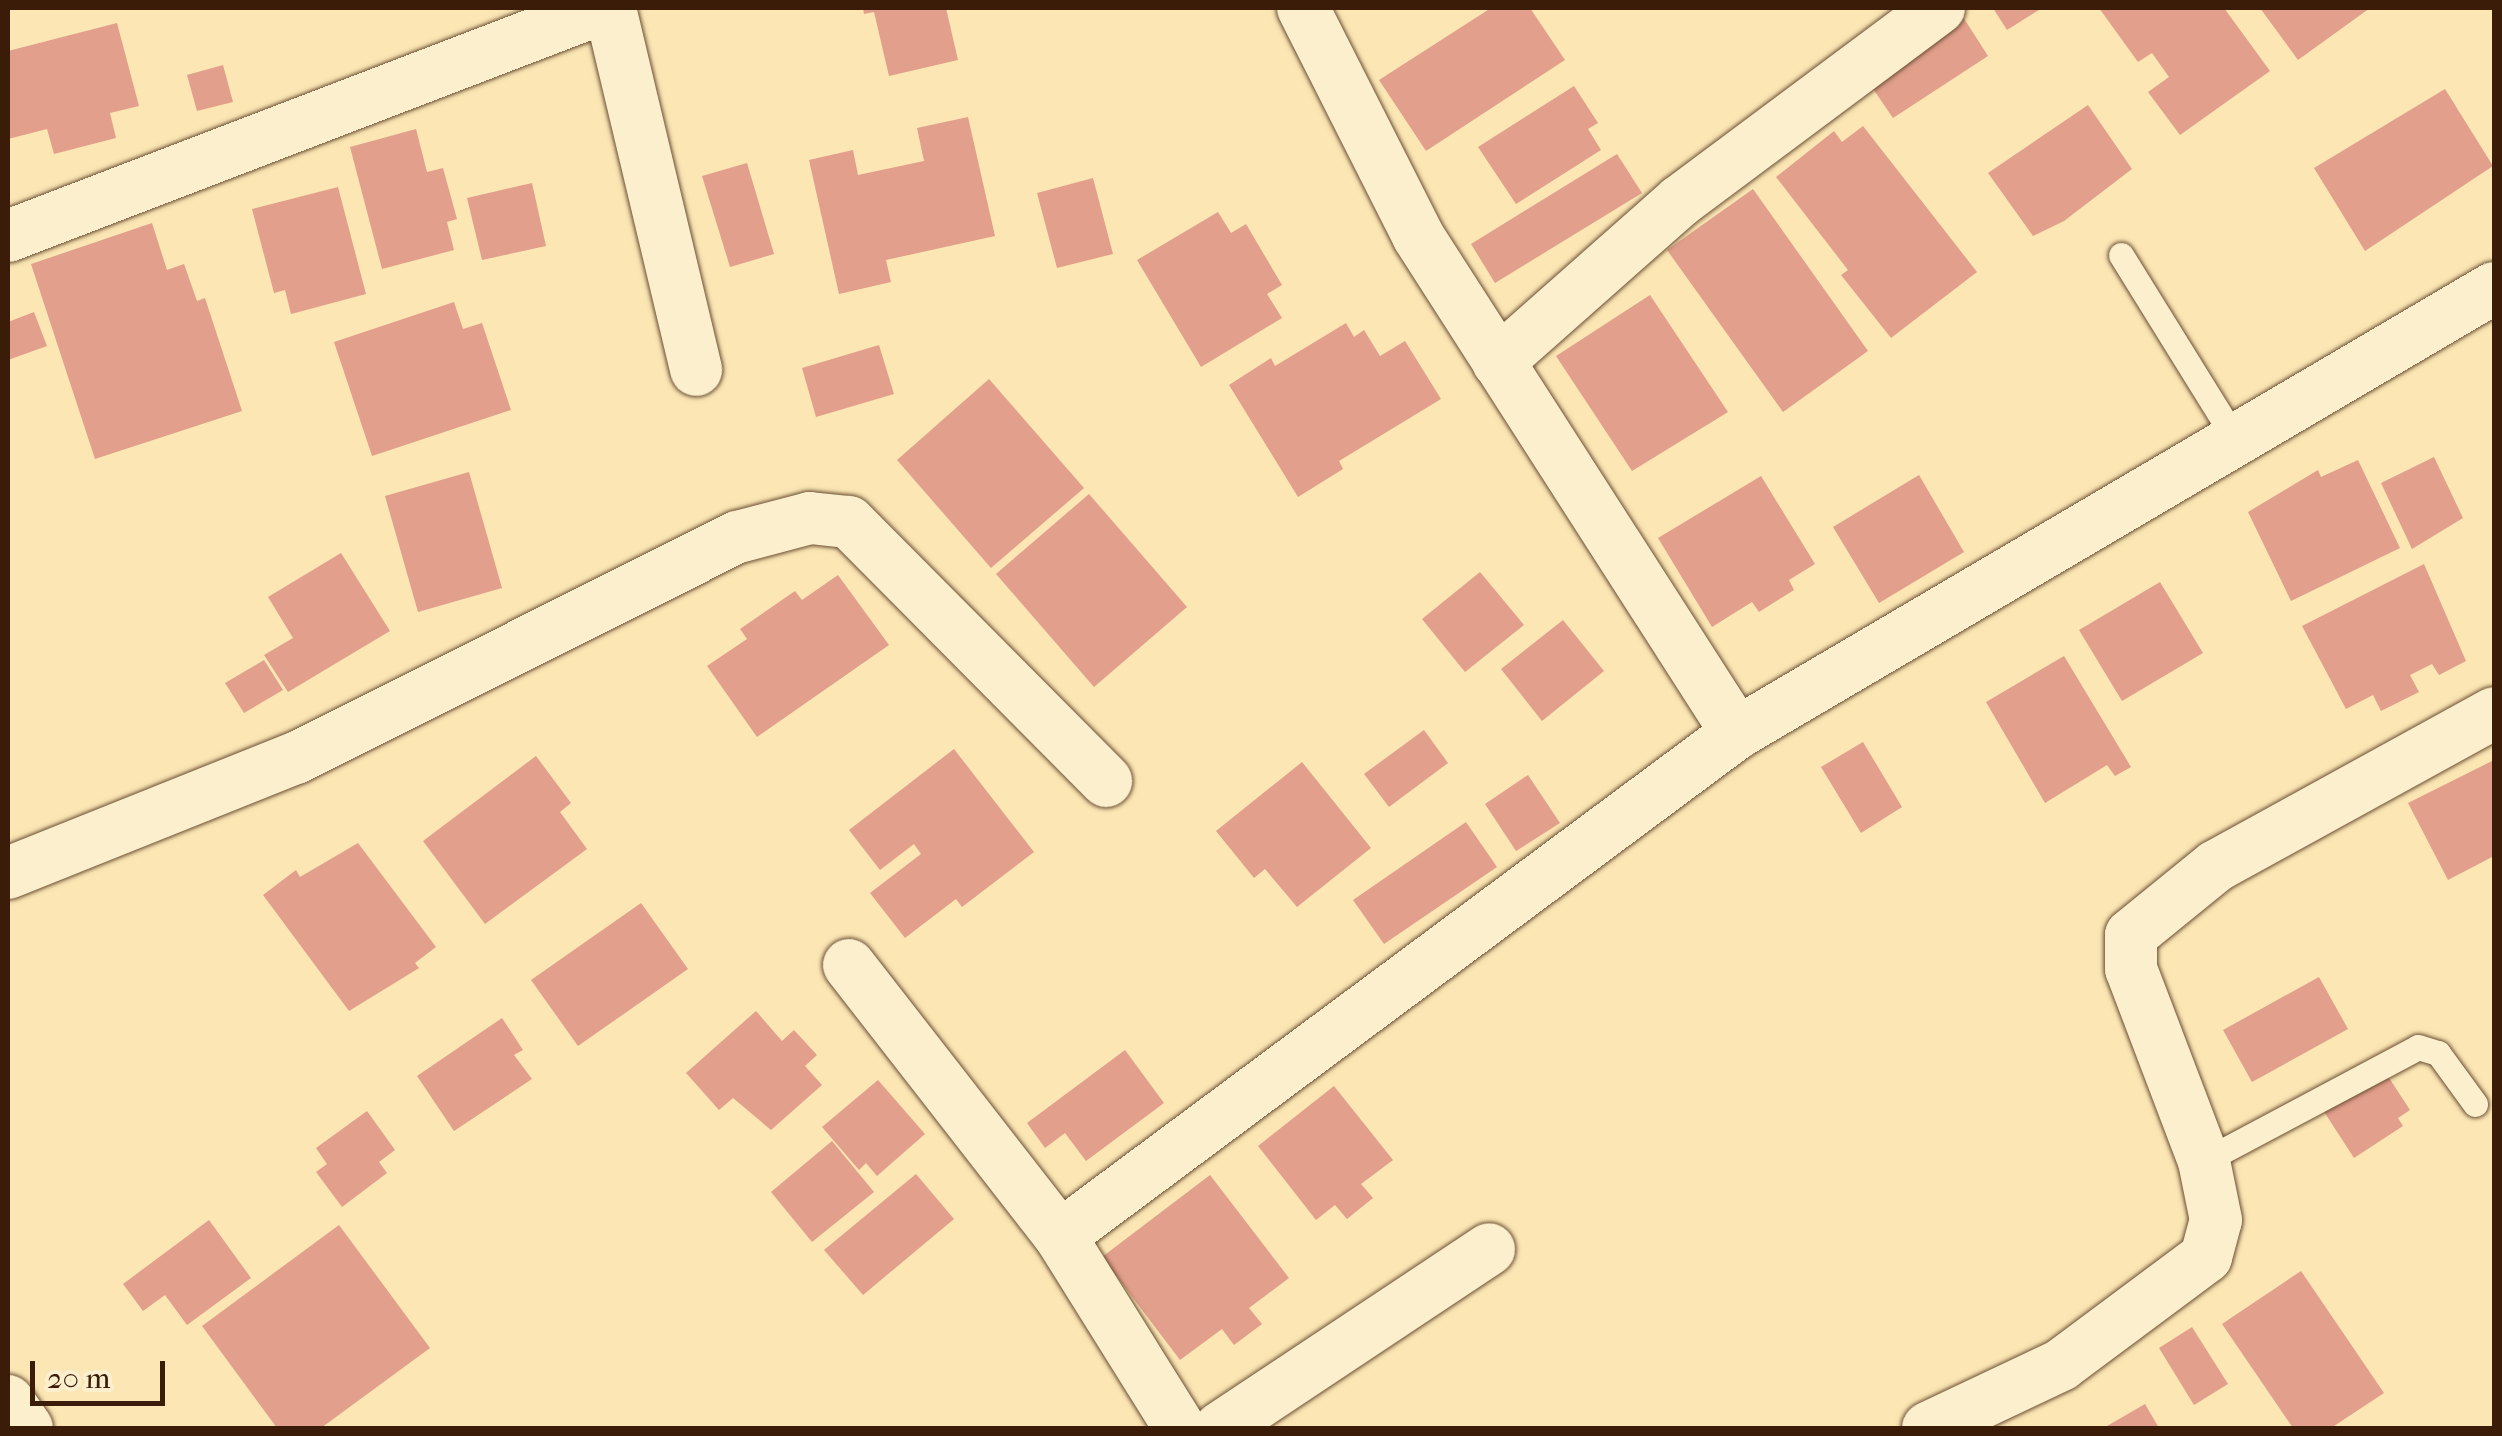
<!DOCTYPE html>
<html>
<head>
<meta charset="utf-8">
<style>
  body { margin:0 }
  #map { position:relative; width:2502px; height:1436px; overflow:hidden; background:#fbe6b4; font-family:"IM FELL French Canon",serif }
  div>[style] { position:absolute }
  .building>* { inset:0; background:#e29f8c }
  .roads { filter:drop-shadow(0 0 2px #6a4e33) drop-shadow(0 0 2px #6a4e33) }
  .lane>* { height:25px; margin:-12.5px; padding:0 12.5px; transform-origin:12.5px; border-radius:12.5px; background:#fcefce }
  .street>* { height:52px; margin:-26px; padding:0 26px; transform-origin:26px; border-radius:26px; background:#fcefce }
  span { translate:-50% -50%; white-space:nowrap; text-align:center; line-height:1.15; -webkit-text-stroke:8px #fcefce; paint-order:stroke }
  .frame { position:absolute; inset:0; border:10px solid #3a1c08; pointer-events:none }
  .scale { position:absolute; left:30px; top:1361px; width:135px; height:45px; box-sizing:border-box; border:5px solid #3a1c08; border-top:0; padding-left:12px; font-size:30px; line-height:35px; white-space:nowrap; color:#3a1c08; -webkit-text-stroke:8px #fcefce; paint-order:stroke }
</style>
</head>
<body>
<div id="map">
  <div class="building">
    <i style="clip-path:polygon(863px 8px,946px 8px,958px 60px,889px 76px,874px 12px,864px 14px)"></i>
    <i style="clip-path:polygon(1491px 8px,1530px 8px,1565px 60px,1426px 151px,1379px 80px)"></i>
    <i style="clip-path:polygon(1993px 8px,2042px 8px,2007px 30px)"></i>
    <i style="clip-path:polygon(2099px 8px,2224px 8px,2270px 71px,2180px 135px,2148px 92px,2169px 77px,2152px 53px,2138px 62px)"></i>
    <i style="clip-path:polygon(2260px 8px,2370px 8px,2298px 60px)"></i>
    <i style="clip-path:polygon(1963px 17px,1988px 56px,1893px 118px,1867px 80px)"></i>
    <i style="clip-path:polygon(117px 23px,139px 106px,110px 113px,116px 138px,54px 154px,47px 129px,8px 139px,8px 51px)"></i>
    <i style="clip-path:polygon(223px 65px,233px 102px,197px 111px,187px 75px)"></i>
    <i style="clip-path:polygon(1574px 86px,1598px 123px,1588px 129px,1601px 150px,1516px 204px,1478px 147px)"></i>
    <i style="clip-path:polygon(2445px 89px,2493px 166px,2365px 251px,2314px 168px)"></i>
    <i style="clip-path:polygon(2088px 105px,2132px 169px,2064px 221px,2033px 236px,1988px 173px)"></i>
    <i style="clip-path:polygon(968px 117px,995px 236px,886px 260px,891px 282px,839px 294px,809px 160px,853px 150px,858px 175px,924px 161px,917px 128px)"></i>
    <i style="clip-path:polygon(1863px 126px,1977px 272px,1891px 338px,1841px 275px,1848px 270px,1776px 177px,1834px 131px,1842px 142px)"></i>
    <i style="clip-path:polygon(416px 129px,427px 172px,443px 168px,457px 219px,447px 222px,454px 250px,382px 269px,350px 147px)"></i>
    <i style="clip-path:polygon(1617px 154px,1642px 193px,1495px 283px,1471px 244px)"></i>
    <i style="clip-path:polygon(747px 163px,774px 254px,730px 267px,702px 176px)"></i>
    <i style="clip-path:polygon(1093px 178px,1113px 254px,1057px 268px,1037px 193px)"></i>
    <i style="clip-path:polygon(532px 183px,546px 246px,482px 260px,467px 198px)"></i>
    <i style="clip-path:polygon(338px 187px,366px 294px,291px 314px,285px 290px,274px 293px,252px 209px)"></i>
    <i style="clip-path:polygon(1753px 189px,1868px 351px,1783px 412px,1667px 250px)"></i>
    <i style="clip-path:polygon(1218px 212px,1231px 233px,1246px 224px,1282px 285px,1267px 294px,1282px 318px,1201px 367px,1137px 260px)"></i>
    <i style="clip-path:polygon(152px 223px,167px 270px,184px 264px,197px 301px,205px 298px,242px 411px,95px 459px,31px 264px)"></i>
    <i style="clip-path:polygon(1650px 295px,1728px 412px,1632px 471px,1556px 356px)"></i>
    <i style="clip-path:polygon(454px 302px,463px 329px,482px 323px,511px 410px,372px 456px,334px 342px)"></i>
    <i style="clip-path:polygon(34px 312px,47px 346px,8px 360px,8px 322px)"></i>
    <i style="clip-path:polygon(1346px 323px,1354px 337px,1364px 330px,1380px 356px,1405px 341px,1441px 399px,1339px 461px,1343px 469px,1298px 497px,1229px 385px,1271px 358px,1275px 366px)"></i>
    <i style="clip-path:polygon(879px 345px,894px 394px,816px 417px,802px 368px)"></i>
    <i style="clip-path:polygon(989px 379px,1084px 488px,991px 568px,897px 460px)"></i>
    <i style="clip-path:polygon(2434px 457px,2463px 518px,2412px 549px,2381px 483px)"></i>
    <i style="clip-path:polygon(2358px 460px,2400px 548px,2291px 601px,2248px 512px,2318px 470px,2321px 477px)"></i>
    <i style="clip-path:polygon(469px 472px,502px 588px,418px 612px,385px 496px)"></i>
    <i style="clip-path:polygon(1919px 475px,1964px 552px,1879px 603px,1833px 527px)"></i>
    <i style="clip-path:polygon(1761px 476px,1815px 564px,1789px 580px,1794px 590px,1759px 612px,1752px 602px,1712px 627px,1658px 538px)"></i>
    <i style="clip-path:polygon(1089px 494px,1187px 607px,1094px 687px,996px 574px)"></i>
    <i style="clip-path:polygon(341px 553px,390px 631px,288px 692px,264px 655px,293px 638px,268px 597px)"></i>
    <i style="clip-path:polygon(2424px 564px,2466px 661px,2439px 675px,2432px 664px,2410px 675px,2419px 692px,2381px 711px,2373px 695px,2346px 709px,2302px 626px)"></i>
    <i style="clip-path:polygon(1480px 572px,1524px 625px,1465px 672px,1422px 619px)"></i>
    <i style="clip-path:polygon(838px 575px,889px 645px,757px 737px,707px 666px,747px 639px,740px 629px,795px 591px,802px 600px)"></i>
    <i style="clip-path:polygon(2160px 582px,2203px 653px,2122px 701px,2079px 630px)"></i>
    <i style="clip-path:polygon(1563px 620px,1604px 671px,1542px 721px,1501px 669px)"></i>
    <i style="clip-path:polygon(2064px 656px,2131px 767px,2115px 776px,2107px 765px,2045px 803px,1986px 702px)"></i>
    <i style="clip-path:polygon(264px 660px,283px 690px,244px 713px,225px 683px)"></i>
    <i style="clip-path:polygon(1424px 730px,1448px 763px,1389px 807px,1364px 774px)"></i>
    <i style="clip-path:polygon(1863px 742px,1902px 807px,1861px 833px,1821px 767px)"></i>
    <i style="clip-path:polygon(954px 749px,1034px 852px,962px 907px,956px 899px,905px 938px,870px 893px,921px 854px,914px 844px,880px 870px,849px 830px)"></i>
    <i style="clip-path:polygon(536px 756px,571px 803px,560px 812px,587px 849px,485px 924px,423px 841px)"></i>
    <i style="clip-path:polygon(2494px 760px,2494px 856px,2448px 880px,2408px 803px)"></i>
    <i style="clip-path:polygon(1302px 762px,1371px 848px,1297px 907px,1265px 869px,1254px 878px,1216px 831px)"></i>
    <i style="clip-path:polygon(1528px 775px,1560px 823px,1516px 851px,1485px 804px)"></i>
    <i style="clip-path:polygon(1466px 822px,1497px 867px,1384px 944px,1353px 900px)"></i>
    <i style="clip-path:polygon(358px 843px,436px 947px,415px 963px,419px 968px,349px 1011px,263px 895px,296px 870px,300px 877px)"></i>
    <i style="clip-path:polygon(641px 903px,688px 969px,578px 1046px,531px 980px)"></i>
    <i style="clip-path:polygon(2319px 977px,2348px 1029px,2252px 1082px,2223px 1030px)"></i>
    <i style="clip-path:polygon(756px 1011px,782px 1041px,794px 1030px,817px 1055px,805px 1066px,822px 1085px,771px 1130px,733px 1098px,719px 1110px,686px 1073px)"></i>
    <i style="clip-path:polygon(502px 1018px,523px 1050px,514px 1055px,532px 1079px,454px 1131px,417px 1076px)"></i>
    <i style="clip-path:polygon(1125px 1050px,1164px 1103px,1086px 1161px,1065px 1133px,1045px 1148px,1027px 1123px)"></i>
    <i style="clip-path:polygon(2380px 1064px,2410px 1110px,2398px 1118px,2403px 1126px,2354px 1158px,2319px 1104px)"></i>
    <i style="clip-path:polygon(878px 1080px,925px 1134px,877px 1176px,866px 1163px,859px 1170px,822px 1127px)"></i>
    <i style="clip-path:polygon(1334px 1086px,1393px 1160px,1361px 1184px,1373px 1198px,1347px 1219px,1335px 1205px,1316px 1220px,1258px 1146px)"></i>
    <i style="clip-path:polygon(367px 1111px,395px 1150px,379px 1162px,387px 1173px,342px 1207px,316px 1172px,327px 1164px,316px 1148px)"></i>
    <i style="clip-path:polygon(832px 1141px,874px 1192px,812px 1242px,771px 1192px)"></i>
    <i style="clip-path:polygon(916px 1174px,954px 1219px,863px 1295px,824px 1250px)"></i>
    <i style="clip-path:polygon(1210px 1175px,1289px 1278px,1249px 1308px,1262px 1324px,1234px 1345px,1222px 1329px,1180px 1360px,1102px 1257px)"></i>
    <i style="clip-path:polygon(209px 1220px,251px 1278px,187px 1325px,165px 1295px,143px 1311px,123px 1284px)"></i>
    <i style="clip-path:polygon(339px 1225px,430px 1348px,321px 1428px,277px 1428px,202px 1326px)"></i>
    <i style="clip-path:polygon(2301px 1271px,2384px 1393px,2331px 1428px,2293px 1428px,2222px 1324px)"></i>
    <i style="clip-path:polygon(2192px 1327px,2228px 1384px,2194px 1405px,2159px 1348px)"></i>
    <i style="clip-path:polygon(2145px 1404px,2159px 1428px,2109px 1428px,2107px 1426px)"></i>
  </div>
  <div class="roads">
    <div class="lane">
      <i style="left:2121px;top:255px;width:214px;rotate:58.2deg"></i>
      <i style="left:2204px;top:1161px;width:242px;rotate:-28deg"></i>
      <i style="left:2418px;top:1047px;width:21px;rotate:17deg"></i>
      <i style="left:2438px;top:1053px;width:63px;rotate:54deg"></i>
    </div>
    <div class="street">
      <i style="left:610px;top:8px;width:372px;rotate:76.6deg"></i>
      <i style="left:1303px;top:8px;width:255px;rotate:63.2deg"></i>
      <i style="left:1418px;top:236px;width:591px;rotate:57.31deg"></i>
      <i style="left:8px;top:236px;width:637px;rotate:-20.97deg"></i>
      <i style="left:1498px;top:362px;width:243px;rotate:-41.5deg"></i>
      <i style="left:1680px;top:201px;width:323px;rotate:-36.7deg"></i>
      <i style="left:8px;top:873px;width:310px;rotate:-21.8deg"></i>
      <i style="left:296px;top:758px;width:494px;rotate:-26.6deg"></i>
      <i style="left:738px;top:537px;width:74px;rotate:-14.8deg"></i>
      <i style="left:810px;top:518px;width:39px;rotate:6deg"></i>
      <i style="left:849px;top:522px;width:365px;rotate:45.2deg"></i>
      <i style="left:849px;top:965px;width:343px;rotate:52.1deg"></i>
      <i style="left:1060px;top:1236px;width:226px;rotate:58deg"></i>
      <i style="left:1060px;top:1236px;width:843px;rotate:-36.61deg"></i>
      <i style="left:1737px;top:733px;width:878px;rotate:-30.45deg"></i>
      <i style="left:8px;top:1401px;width:33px;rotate:55deg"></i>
      <i style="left:1220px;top:1428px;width:323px;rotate:-33.6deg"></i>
      <i style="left:1928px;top:1428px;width:147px;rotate:-25.3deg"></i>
      <i style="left:2061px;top:1365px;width:181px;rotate:-36.7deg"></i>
      <i style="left:2206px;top:1257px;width:38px;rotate:-75deg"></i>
      <i style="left:2216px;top:1220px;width:60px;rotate:-101.5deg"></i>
      <i style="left:2204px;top:1161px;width:205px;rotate:-110.8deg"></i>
      <i style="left:2131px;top:969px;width:34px;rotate:-90deg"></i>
      <i style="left:2131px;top:935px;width:109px;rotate:-39.1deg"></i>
      <i style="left:2216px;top:866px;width:317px;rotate:-28.8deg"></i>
    </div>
  </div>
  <div class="frame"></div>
  <div class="scale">20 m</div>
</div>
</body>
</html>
